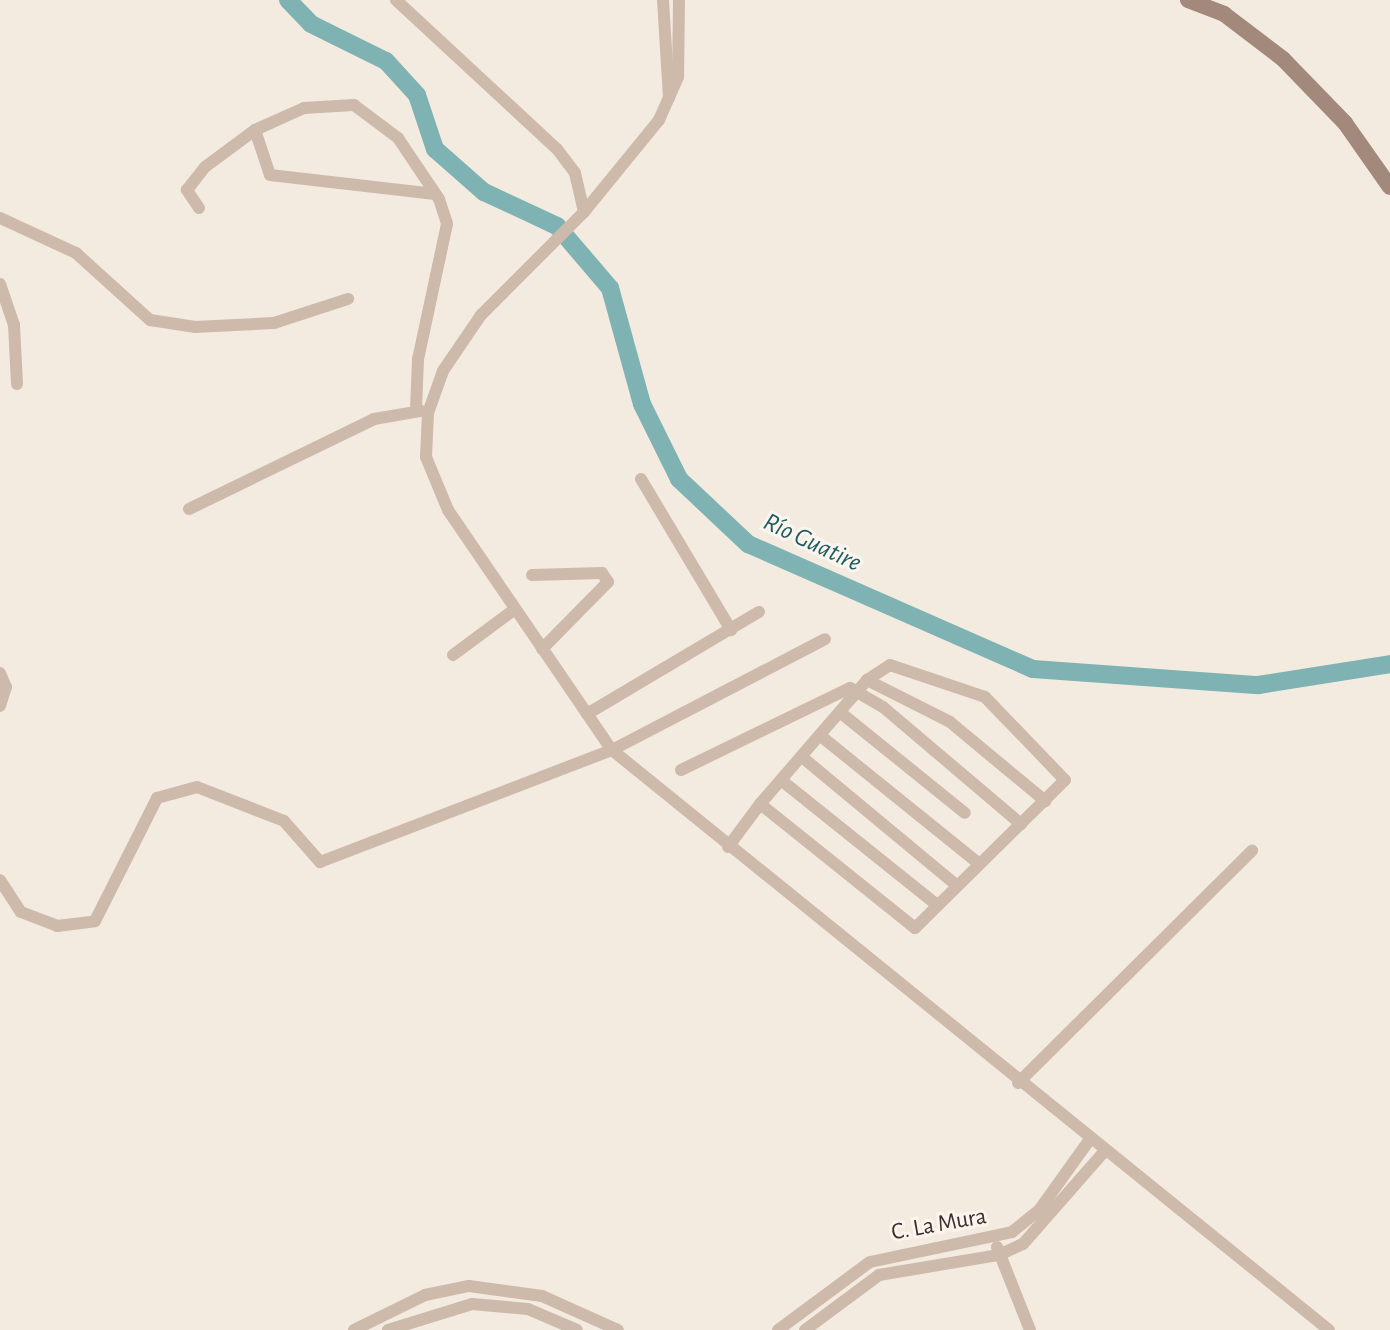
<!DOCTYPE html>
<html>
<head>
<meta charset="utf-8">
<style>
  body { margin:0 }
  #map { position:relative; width:1390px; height:1330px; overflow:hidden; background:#f4ebe0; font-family:"Alegreya Sans",sans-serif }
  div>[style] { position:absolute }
  .river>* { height:18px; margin:-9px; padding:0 9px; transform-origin:9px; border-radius:9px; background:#7eb2b3 }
  .minor>* { height:12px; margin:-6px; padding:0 6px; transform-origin:6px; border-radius:6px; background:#cebaab }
  .secondary>* { height:16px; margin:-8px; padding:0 8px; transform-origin:8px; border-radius:8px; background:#a2897c }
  span { translate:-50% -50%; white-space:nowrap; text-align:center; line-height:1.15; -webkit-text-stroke:6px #fbf5ee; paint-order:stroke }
  .street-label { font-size:24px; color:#3b302b }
  .water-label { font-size:26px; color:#1d5c60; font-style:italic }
</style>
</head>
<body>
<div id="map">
  <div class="river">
    <i style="left:288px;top:0;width:33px;rotate:46deg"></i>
    <i style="left:311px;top:24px;width:84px;rotate:26.3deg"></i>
    <i style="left:386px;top:61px;width:46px;rotate:47.6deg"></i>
    <i style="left:417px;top:95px;width:57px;rotate:71.6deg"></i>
    <i style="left:435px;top:149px;width:65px;rotate:41.3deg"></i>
    <i style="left:484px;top:192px;width:81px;rotate:25deg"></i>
    <i style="left:557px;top:226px;width:82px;rotate:49.5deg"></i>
    <i style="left:610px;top:288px;width:120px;rotate:74.6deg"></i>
    <i style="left:642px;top:404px;width:84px;rotate:63.7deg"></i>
    <i style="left:679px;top:479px;width:95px;rotate:43.3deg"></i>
    <i style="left:748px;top:544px;width:311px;rotate:23.7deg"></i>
    <i style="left:1033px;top:669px;width:226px;rotate:4.1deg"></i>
    <i style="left:1258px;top:685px;width:134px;rotate:-9deg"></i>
  </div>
  <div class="minor">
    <i style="left:396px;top:0;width:219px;rotate:42.8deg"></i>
    <i style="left:557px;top:149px;width:30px;rotate:53deg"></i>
    <i style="left:575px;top:173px;width:40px;rotate:77deg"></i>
    <i style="left:663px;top:0;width:98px;rotate:86.5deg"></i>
    <i style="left:679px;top:0;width:77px;rotate:90.7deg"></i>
    <i style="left:678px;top:77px;width:47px;rotate:113.8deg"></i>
    <i style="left:659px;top:120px;width:119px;rotate:129.2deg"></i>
    <i style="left:584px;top:212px;width:146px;rotate:135deg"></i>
    <i style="left:481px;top:315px;width:68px;rotate:124.2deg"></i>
    <i style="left:443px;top:371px;width:45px;rotate:109.7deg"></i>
    <i style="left:428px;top:413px;width:44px;rotate:92.6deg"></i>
    <i style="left:426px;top:457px;width:57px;rotate:67.5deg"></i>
    <i style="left:448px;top:510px;width:291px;rotate:55.7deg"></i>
    <i style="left:612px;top:750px;width:922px;rotate:38.97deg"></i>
    <i style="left:255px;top:130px;width:47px;rotate:71.6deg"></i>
    <i style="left:270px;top:175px;width:166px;rotate:6.6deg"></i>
    <i style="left:199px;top:208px;width:22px;rotate:-124deg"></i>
    <i style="left:187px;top:190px;width:29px;rotate:-52deg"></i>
    <i style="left:205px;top:167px;width:62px;rotate:-36.5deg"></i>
    <i style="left:255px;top:130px;width:54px;rotate:-24.2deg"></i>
    <i style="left:304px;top:108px;width:50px;rotate:-3.4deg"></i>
    <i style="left:354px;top:105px;width:55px;rotate:36.9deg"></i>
    <i style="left:398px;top:138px;width:73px;rotate:56.1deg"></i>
    <i style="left:439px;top:199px;width:26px;rotate:72deg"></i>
    <i style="left:447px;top:224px;width:138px;rotate:102.1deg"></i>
    <i style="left:418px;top:359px;width:50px;rotate:92.3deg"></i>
    <i style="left:0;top:218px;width:84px;rotate:24.7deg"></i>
    <i style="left:76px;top:253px;width:100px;rotate:42.2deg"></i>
    <i style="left:150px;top:320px;width:46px;rotate:8.8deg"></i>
    <i style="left:195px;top:327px;width:79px;rotate:-2.9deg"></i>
    <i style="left:274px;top:323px;width:78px;rotate:-18deg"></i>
    <i style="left:0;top:284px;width:43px;rotate:71.1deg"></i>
    <i style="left:14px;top:325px;width:59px;rotate:87.1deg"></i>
    <i style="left:641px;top:479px;width:176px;rotate:59.2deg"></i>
    <i style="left:189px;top:509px;width:206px;rotate:-25.9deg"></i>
    <i style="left:374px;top:419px;width:48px;rotate:-9.7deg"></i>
    <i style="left:532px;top:575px;width:70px;rotate:-1.6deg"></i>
    <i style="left:602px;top:573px;width:11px;rotate:56deg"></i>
    <i style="left:608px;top:582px;width:94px;rotate:134.6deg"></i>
    <i style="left:453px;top:655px;width:77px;rotate:-36.6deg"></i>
    <i style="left:0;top:673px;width:15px;rotate:67deg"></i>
    <i style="left:6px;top:687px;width:20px;rotate:108deg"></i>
    <i style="left:867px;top:680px;width:93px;rotate:26.8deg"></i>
    <i style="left:950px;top:722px;width:124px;rotate:39.7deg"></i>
    <i style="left:841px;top:713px;width:159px;rotate:38.9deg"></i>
    <i style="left:587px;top:714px;width:200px;rotate:-30.7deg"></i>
    <i style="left:822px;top:737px;width:201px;rotate:38.9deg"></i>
    <i style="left:802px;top:757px;width:200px;rotate:39.7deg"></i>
    <i style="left:681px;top:770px;width:188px;rotate:-25.9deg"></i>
    <i style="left:850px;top:688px;width:38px;rotate:30deg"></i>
    <i style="left:883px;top:707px;width:181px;rotate:40.3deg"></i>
    <i style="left:781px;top:780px;width:200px;rotate:38.7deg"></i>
    <i style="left:728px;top:847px;width:54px;rotate:-53.3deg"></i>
    <i style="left:760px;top:804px;width:164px;rotate:-49.2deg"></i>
    <i style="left:867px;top:680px;width:27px;rotate:-33deg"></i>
    <i style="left:890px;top:665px;width:100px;rotate:18.6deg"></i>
    <i style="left:985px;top:697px;width:115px;rotate:46.1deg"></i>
    <i style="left:1065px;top:780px;width:211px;rotate:135.4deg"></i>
    <i style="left:915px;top:928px;width:198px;rotate:-141.3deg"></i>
    <i style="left:0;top:880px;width:38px;rotate:57deg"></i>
    <i style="left:21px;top:912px;width:39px;rotate:21deg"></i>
    <i style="left:57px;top:926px;width:38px;rotate:-7deg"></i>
    <i style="left:95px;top:921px;width:138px;rotate:-63.2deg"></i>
    <i style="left:157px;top:798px;width:41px;rotate:-15.4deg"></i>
    <i style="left:197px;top:787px;width:93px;rotate:21.3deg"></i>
    <i style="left:284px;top:821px;width:55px;rotate:48.7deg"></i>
    <i style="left:320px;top:862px;width:313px;rotate:-21deg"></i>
    <i style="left:612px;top:750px;width:240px;rotate:-27.5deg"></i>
    <i style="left:1018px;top:1083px;width:330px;rotate:-44.8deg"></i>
    <i style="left:997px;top:1247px;width:89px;rotate:68.3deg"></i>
    <i style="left:354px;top:1330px;width:79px;rotate:-26.2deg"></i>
    <i style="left:425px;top:1295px;width:45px;rotate:-11.6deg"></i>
    <i style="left:469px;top:1286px;width:74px;rotate:7.8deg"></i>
    <i style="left:542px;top:1296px;width:83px;rotate:24.1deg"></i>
    <i style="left:388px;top:1330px;width:88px;rotate:-17.2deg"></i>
    <i style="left:472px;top:1304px;width:56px;rotate:5.1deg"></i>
    <i style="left:528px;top:1309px;width:53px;rotate:23.2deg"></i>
    <i style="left:778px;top:1330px;width:114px;rotate:-36.5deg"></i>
    <i style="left:870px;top:1262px;width:145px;rotate:-11.9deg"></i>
    <i style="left:1012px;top:1232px;width:36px;rotate:-39deg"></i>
    <i style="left:1040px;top:1209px;width:82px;rotate:-54.4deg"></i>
    <i style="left:805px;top:1330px;width:92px;rotate:-36.6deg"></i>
    <i style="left:879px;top:1275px;width:122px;rotate:-9.5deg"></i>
    <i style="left:999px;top:1255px;width:26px;rotate:-25deg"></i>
    <i style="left:1023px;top:1244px;width:121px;rotate:-48.7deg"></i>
  </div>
  <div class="secondary">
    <i style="left:1188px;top:0;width:39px;rotate:21deg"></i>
    <i style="left:1224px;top:14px;width:74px;rotate:37.3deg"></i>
    <i style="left:1283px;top:59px;width:89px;rotate:45.9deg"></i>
    <i style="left:1345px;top:123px;width:78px;rotate:54.9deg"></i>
  </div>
  <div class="street-label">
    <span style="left:939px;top:1225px;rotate:-10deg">C. La Mura</span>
  </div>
  <div class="water-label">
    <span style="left:812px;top:543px;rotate:25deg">Río Guatire</span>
  </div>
</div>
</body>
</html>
